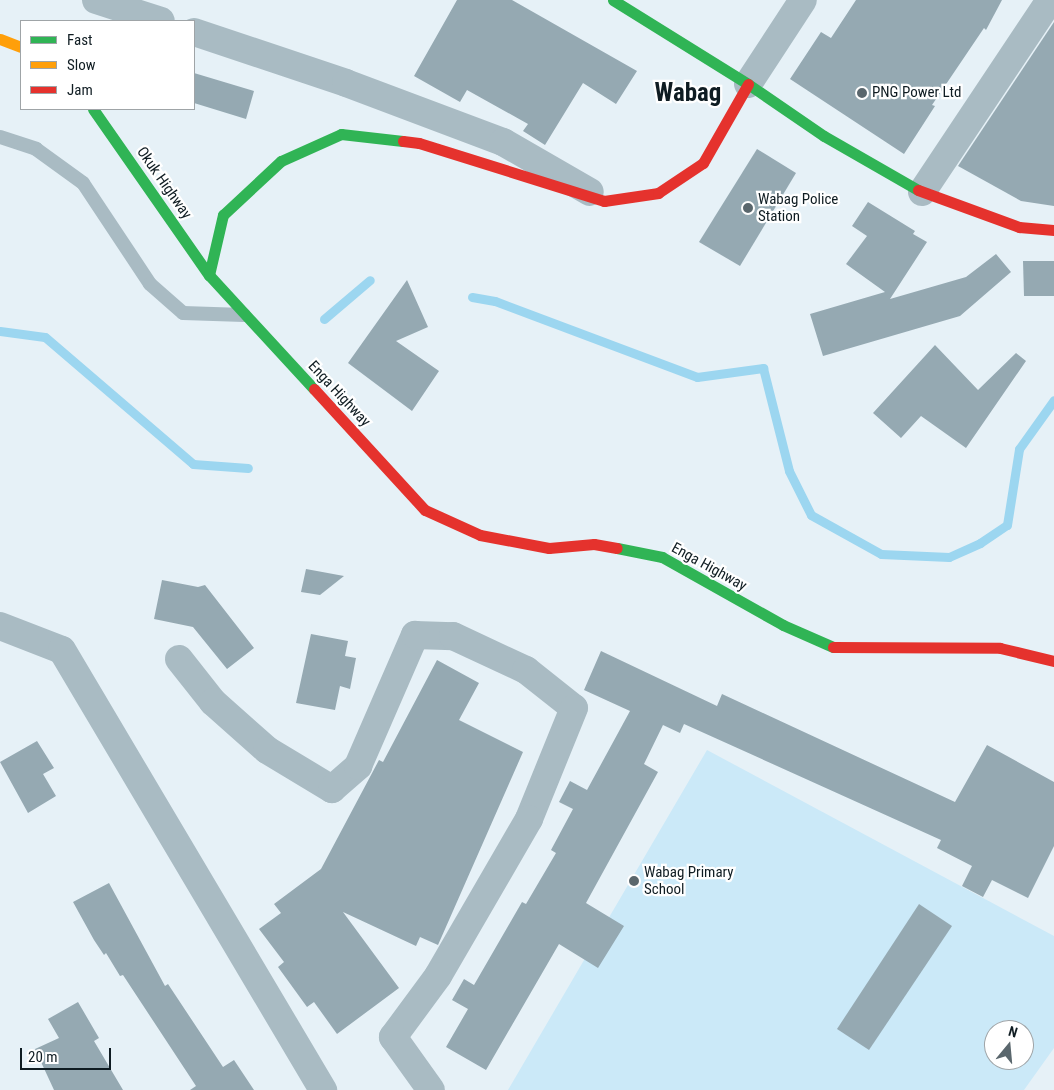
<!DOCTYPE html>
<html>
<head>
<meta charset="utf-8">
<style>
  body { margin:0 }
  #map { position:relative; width:1054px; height:1090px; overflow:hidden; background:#e6f1f7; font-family:"Roboto Condensed",sans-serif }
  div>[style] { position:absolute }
  .green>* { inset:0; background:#cbe9f8 }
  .stream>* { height:9px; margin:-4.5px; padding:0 4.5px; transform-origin:4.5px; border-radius:4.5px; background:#9cd6f0 }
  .building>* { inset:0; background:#95a9b2 }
  .lane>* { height:14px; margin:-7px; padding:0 7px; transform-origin:7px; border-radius:7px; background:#a9bbc3 }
  .street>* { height:28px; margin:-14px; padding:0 14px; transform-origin:14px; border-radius:14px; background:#a9bbc3 }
  .fast>* { height:11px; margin:-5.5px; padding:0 5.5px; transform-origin:5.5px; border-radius:5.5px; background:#30b455 }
  .slow>* { height:11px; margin:-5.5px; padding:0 5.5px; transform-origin:5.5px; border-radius:5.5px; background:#ff9f0a }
  .jam>* { height:11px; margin:-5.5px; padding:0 5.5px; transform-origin:5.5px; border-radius:5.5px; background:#e5322d }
  .dots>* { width:14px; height:14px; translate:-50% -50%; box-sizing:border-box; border:2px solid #fff; border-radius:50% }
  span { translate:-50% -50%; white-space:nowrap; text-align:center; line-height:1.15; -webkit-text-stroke:4.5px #fff; paint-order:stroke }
  .poi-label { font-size:15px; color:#0f1c22 }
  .left { translate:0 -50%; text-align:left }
  .street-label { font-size:15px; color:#0f1c22 }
  .town-label { font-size:25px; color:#0f1c22; font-weight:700 }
  .legend { position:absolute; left:20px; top:20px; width:175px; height:90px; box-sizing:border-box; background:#fff; border:1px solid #9fa4a7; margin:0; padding:6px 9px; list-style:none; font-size:15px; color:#0f1c22 }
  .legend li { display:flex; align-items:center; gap:10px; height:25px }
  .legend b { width:25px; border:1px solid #9fa4a7 }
  .north { position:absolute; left:984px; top:1020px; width:50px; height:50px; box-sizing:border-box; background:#fff; border:1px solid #9fa4a7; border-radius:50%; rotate:17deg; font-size:14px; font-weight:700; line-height:20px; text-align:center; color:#0f1c22 }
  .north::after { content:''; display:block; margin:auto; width:18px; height:22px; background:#5a676d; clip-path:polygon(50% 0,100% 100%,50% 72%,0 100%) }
  .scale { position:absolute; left:20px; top:1048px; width:91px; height:22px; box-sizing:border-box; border:2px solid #0f1c22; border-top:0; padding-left:6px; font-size:15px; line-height:18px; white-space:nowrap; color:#0f1c22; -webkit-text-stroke:4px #fff; paint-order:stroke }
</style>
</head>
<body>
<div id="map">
  <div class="green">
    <i style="clip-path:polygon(evenodd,707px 750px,1054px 936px,1054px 1048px,1024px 1090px,508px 1090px,707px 750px,994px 1030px,1024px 1030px,1024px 1060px,994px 1060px,994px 1030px)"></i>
  </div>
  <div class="stream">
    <i style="left:472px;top:297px;width:23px;rotate:10deg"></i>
    <i style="left:495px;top:301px;width:216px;rotate:20.6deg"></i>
    <i style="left:697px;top:377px;width:67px;rotate:-7.8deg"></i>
    <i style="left:763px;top:368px;width:106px;rotate:75.8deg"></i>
    <i style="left:789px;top:471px;width:49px;rotate:63.4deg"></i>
    <i style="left:811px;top:515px;width:80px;rotate:29.1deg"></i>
    <i style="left:881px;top:554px;width:68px;rotate:2.5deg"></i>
    <i style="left:949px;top:557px;width:34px;rotate:-24deg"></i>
    <i style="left:980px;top:543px;width:32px;rotate:-34deg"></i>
    <i style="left:1007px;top:525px;width:77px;rotate:-81deg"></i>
    <i style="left:1019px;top:449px;width:60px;rotate:-54.5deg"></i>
    <i style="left:324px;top:319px;width:60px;rotate:-40.3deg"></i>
    <i style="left:0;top:331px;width:45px;rotate:7.6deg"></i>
    <i style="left:45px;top:337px;width:195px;rotate:40.6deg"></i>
    <i style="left:193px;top:464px;width:55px;rotate:4.2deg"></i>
  </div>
  <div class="building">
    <i style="clip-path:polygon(457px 0,512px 0,637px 71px,616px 104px,583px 83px,545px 145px,523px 131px,528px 124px,467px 90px,460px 102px,414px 76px)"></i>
    <i style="clip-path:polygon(856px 0,1002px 0,986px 30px,984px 28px,932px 105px,935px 106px,904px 154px,790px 79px,821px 32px,831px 38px)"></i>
    <i style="clip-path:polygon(1054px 22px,1054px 206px,1021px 201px,958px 166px)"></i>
    <i style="clip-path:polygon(194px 73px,254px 91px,246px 119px,194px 103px)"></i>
    <i style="clip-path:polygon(757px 149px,796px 173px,740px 266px,699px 242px)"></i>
    <i style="clip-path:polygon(868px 202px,915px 231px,913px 234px,927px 242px,890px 299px,966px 277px,996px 254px,1011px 272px,960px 316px,823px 356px,810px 314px,885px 292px,846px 264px,867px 236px,852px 226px)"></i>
    <i style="clip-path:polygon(1023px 261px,1054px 261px,1054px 296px,1024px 296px)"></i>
    <i style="clip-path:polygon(407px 280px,428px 327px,396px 341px,439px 371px,412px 411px,348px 363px)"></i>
    <i style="clip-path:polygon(935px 345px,978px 390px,1016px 353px,1026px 361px,966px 448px,921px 416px,901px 438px,873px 413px)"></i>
    <i style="clip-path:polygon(306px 569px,344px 576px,320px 595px,301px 592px)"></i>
    <i style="clip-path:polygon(162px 580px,198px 587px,205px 585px,254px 648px,227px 669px,193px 627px,154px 619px)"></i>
    <i style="clip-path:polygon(311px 634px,348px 641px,345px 656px,356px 658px,350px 689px,340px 686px,335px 710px,296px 703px)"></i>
    <i style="clip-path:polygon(601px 651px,717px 706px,722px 694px,955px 802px,987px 745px,1054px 782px,1054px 846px,1028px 898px,992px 880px,983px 897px,962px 886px,972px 866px,937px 848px,941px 840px,684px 724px,680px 733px,663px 725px,644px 764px,658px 772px,586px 903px,624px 926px,598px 968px,559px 944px,486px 1070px,446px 1047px,468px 1009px,452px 1000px,464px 979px,474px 985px,522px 902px,526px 904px,556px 853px,551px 850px,573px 809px,559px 802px,570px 781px,587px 790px,630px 711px,584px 690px)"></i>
    <i style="clip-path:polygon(437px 660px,479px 683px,459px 720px,523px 752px,438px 945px,420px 937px,416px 946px,343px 912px,399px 988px,337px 1034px,314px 1002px,307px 1007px,278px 967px,284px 962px,259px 929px,281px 913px,274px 904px,321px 869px,379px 760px,383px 762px)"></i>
    <i style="clip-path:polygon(37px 741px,54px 768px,43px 774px,56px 796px,28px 813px,0 762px)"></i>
    <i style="clip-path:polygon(109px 883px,165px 986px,168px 984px,223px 1067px,234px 1060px,254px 1090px,190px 1090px,196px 1086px,123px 975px,120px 976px,106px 953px,104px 955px,94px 940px,73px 902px)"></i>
    <i style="clip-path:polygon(919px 904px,952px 926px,869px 1050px,837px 1029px)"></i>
    <i style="clip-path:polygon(78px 1002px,99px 1038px,94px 1041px,123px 1090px,54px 1090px,35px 1049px,59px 1038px,48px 1019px)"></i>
  </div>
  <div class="lane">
    <i style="left:0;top:137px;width:38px;rotate:18deg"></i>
    <i style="left:36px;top:149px;width:58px;rotate:35.9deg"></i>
    <i style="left:83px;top:183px;width:121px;rotate:56.4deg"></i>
    <i style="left:150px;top:284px;width:44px;rotate:41.3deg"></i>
    <i style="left:183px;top:313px;width:61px;rotate:1.9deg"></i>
  </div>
  <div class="street">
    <i style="left:96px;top:0;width:68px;rotate:17.9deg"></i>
    <i style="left:194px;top:32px;width:160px;rotate:18.5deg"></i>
    <i style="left:346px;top:83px;width:168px;rotate:20.6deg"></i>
    <i style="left:503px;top:142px;width:100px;rotate:29.9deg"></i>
    <i style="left:748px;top:84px;width:100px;rotate:-56.8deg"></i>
    <i style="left:922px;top:192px;width:231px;rotate:-56.3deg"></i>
    <i style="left:0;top:626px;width:66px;rotate:21.2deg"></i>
    <i style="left:62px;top:650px;width:512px;rotate:59.32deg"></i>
    <i style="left:179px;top:659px;width:55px;rotate:51.7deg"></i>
    <i style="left:213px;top:702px;width:72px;rotate:41.6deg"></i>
    <i style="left:267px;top:750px;width:76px;rotate:31deg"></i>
    <i style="left:332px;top:789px;width:35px;rotate:-41deg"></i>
    <i style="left:358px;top:766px;width:143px;rotate:-66.5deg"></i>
    <i style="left:415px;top:635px;width:38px;rotate:2deg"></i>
    <i style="left:453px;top:636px;width:81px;rotate:25deg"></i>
    <i style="left:526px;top:670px;width:61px;rotate:38.4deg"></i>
    <i style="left:574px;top:708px;width:120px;rotate:112.1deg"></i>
    <i style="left:529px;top:819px;width:181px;rotate:120.1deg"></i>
    <i style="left:438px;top:976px;width:76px;rotate:126.4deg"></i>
    <i style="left:393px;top:1037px;width:65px;rotate:54.4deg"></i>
  </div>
  <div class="fast">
    <i style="left:613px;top:0;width:159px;rotate:31.9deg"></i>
    <i style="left:748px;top:84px;width:92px;rotate:34.4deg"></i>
    <i style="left:824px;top:136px;width:108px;rotate:29.9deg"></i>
    <i style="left:93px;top:109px;width:203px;rotate:55.1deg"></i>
    <i style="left:209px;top:275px;width:155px;rotate:47.4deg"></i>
    <i style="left:209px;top:275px;width:62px;rotate:-76.9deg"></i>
    <i style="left:223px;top:215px;width:79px;rotate:-43deg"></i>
    <i style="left:281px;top:161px;width:66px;rotate:-24.2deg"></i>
    <i style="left:341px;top:134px;width:62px;rotate:6.4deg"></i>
    <i style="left:617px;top:548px;width:46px;rotate:11.3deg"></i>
    <i style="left:662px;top:557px;width:139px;rotate:29.3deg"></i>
    <i style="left:783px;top:625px;width:55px;rotate:23.7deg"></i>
  </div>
  <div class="slow">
    <i style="left:0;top:39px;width:22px;rotate:21deg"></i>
  </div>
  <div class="jam">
    <i style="left:403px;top:141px;width:16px;rotate:7deg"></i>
    <i style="left:419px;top:143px;width:194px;rotate:17.4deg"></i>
    <i style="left:604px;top:201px;width:55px;rotate:-8.4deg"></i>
    <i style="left:658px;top:193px;width:54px;rotate:-33.7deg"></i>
    <i style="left:703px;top:163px;width:91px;rotate:-60.3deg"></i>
    <i style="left:918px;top:190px;width:108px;rotate:20.1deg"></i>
    <i style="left:1019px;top:227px;width:35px;rotate:5deg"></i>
    <i style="left:314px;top:389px;width:164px;rotate:47.5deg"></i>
    <i style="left:425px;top:510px;width:60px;rotate:24.4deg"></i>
    <i style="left:480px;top:535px;width:70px;rotate:10.7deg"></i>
    <i style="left:549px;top:548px;width:45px;rotate:-5.1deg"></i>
    <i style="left:594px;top:544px;width:23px;rotate:10deg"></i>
    <i style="left:833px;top:647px;width:167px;rotate:0.3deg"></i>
    <i style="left:1000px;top:648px;width:56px;rotate:13.5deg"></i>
  </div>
  <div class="dots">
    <i style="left:862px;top:93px;background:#5a676d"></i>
    <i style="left:748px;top:208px;background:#5a676d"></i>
    <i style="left:634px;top:881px;background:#5a676d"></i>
  </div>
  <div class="poi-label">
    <span class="left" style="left:872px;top:93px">PNG Power Ltd</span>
    <span class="left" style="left:758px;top:208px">Wabag Police<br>Station</span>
    <span class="left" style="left:644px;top:881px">Wabag Primary<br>School</span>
  </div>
  <div class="street-label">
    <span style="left:164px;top:183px;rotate:55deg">Okuk Highway</span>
    <span style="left:339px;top:394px;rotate:47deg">Enga Highway</span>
    <span style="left:709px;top:567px;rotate:29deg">Enga Highway</span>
  </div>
  <div class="town-label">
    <span style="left:688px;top:93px">Wabag</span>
  </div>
  <ul class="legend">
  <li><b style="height:6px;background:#30b455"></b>Fast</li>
  <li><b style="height:6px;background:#ff9f0a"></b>Slow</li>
  <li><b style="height:6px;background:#e5322d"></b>Jam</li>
  </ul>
  <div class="north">N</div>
  <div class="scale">20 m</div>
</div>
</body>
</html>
